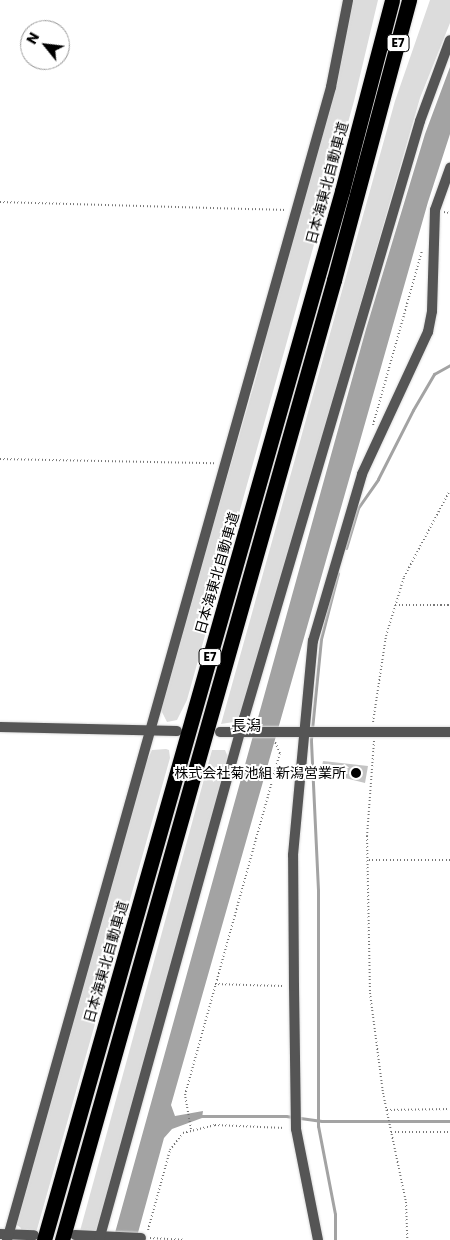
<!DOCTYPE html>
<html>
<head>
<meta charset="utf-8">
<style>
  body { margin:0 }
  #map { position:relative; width:450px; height:1240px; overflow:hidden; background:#fff; font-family:Poppins,"Noto Sans JP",sans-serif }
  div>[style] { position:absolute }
  .green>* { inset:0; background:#dcdcdc }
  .water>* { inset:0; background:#a3a3a3 }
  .stream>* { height:3px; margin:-1.5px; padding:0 1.5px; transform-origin:1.5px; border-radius:1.5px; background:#a3a3a3 }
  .building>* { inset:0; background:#c4c4c4 }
  .path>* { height:2px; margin-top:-1px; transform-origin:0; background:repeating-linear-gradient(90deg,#777 0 1px,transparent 0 3.5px) }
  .roads { filter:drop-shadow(0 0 1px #dbdbdb) drop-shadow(0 0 1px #dbdbdb) }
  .minor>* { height:10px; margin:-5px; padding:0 5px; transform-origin:5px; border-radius:5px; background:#555 }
  .tertiary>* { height:10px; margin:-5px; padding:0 5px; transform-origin:5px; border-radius:5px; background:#555 }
  .motorway>* { height:15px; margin:-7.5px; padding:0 7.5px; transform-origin:7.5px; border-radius:7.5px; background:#000 }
  .dots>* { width:14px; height:14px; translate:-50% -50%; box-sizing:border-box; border:2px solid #fff; border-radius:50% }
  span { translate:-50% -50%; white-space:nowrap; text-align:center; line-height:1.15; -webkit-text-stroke:4px #fff; paint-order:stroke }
  .shield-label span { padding:1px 4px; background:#fff; border:1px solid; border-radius:4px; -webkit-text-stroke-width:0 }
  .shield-label { font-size:12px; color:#000; font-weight:700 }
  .street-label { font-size:14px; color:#000 }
  .poi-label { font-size:14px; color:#000 }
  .right { translate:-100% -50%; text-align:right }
  .neighbourhood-label { font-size:15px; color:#000 }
  .north { position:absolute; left:20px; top:20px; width:50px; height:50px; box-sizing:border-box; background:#fff; border:1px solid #999; border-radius:50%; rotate:299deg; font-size:14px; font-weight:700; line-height:20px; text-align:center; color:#000 }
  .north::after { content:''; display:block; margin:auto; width:18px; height:22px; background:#000; clip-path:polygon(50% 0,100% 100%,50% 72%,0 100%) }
</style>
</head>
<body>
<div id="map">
  <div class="green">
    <i style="clip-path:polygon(350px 0,378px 0,354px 101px,187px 700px,177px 720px,167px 722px,160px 708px,262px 357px,267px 322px)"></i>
    <i style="clip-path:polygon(430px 0,450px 0,450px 23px,420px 98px,240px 721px,221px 724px,395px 101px)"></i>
    <i style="clip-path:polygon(166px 749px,169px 750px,170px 758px,34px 1240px,18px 1240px,21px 1228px,9px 1219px,145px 765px,152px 750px)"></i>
    <i style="clip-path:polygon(212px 750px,225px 750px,230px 762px,105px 1216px,96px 1230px,80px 1231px)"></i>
  </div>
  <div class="water">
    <i style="clip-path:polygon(450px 67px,450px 134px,428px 202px,171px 1105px,175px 1116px,203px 1111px,202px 1118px,172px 1129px,164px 1138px,136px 1240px,113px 1240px,366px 329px,425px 134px)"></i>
  </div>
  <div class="stream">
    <i style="left:346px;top:548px;width:42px;rotate:-73.3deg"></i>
    <i style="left:358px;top:508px;width:35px;rotate:-55deg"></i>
    <i style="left:378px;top:479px;width:77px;rotate:-63.1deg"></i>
    <i style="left:413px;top:410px;width:42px;rotate:-59.7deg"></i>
    <i style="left:434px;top:374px;width:18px;rotate:-29deg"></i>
    <i style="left:199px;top:1116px;width:87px"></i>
    <i style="left:286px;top:1116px;width:36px;rotate:8deg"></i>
    <i style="left:322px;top:1121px;width:128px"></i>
    <i style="left:335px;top:1240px;width:26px;rotate:-90deg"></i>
    <i style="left:335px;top:1214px;width:90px;rotate:-100.9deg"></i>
    <i style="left:318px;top:1126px;width:236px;rotate:-90deg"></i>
    <i style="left:318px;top:890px;width:151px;rotate:-92.7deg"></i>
    <i style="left:311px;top:739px;width:100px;rotate:-84.3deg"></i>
    <i style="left:321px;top:639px;width:68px;rotate:-75.6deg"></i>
  </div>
  <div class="building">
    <i style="clip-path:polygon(323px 761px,368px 766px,365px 783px,321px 772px)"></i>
  </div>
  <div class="path">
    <i style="left:0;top:202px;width:286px;rotate:1.6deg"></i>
    <i style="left:444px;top:212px;width:6px;rotate:9deg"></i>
    <i style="left:373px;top:425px;width:181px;rotate:-74.3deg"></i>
    <i style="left:0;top:459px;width:215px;rotate:1.1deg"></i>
    <i style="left:395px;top:605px;width:55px"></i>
    <i style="left:373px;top:722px;width:87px;rotate:-81.4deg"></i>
    <i style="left:386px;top:636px;width:62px;rotate:-73deg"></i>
    <i style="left:404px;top:577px;width:98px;rotate:-62.1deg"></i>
    <i style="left:374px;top:741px;width:95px;rotate:94.2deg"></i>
    <i style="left:367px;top:836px;width:157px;rotate:88.9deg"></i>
    <i style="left:370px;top:993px;width:101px;rotate:82.6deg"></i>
    <i style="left:383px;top:1093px;width:111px;rotate:78.1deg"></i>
    <i style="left:406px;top:1202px;width:38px;rotate:88deg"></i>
    <i style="left:369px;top:860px;width:81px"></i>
    <i style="left:215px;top:984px;width:69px;rotate:1.7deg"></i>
    <i style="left:387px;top:1110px;width:63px;rotate:-0.9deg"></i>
    <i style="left:191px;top:1129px;width:35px;rotate:-100deg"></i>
    <i style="left:185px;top:1095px;width:355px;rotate:-74.5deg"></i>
    <i style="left:280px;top:753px;width:12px;rotate:-114deg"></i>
    <i style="left:391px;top:1132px;width:59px"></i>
    <i style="left:148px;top:1230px;width:83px;rotate:-74.6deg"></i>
    <i style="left:170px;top:1150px;width:21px;rotate:-53deg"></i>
    <i style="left:183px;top:1133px;width:33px;rotate:-14deg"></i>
    <i style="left:215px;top:1125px;width:70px;rotate:2.5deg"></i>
    <i style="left:150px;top:1238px;width:34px;rotate:3deg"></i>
  </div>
  <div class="roads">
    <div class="minor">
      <i style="left:220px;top:732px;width:230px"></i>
      <i style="left:0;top:1234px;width:34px;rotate:2deg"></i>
      <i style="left:75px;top:1235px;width:66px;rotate:2.6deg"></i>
      <i style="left:7px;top:1240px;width:1198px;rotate:-74.3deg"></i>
      <i style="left:331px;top:87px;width:89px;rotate:-78.9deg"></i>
      <i style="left:99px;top:1240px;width:542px;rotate:-74.48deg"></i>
      <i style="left:244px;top:718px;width:622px;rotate:-73.57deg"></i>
      <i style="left:420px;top:121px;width:86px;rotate:-69.7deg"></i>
      <i style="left:318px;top:1240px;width:113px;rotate:-101.2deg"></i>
      <i style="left:296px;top:1129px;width:143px;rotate:-90.8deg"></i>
      <i style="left:294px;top:986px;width:131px;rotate:-90.4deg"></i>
      <i style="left:293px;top:855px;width:215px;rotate:-84.7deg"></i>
      <i style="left:313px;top:641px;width:174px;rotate:-73.6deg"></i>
      <i style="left:362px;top:474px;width:157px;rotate:-65.1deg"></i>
      <i style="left:428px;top:332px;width:21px;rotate:-79deg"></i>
      <i style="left:432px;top:311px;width:101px;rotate:-88.3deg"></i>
      <i style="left:435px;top:210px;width:45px;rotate:-70.3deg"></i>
    </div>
    <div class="tertiary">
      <i style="left:0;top:727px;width:177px;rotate:1.3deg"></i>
    </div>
    <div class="motorway">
      <i style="left:44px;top:1240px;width:1091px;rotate:-74.14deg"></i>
      <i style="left:342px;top:191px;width:197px;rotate:-75.3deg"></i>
      <i style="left:62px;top:1240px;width:998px;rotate:-74.18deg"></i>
      <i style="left:334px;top:280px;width:290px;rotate:-75deg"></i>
    </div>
  </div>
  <div class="dots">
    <i style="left:356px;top:773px;background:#000"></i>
  </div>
  <div class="shield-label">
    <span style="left:398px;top:43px">E7</span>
    <span style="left:210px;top:657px">E7</span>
  </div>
  <div class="street-label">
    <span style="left:327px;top:183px;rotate:-75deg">日本海東北自動車道</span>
    <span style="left:217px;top:573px;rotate:-74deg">日本海東北自動車道</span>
    <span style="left:106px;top:962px;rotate:-74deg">日本海東北自動車道</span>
  </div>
  <div class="poi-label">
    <span class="right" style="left:346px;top:773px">株式会社菊池組 新潟営業所</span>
  </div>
  <div class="neighbourhood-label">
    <span style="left:246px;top:726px">長潟</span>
  </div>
  <div class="north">N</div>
</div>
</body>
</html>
